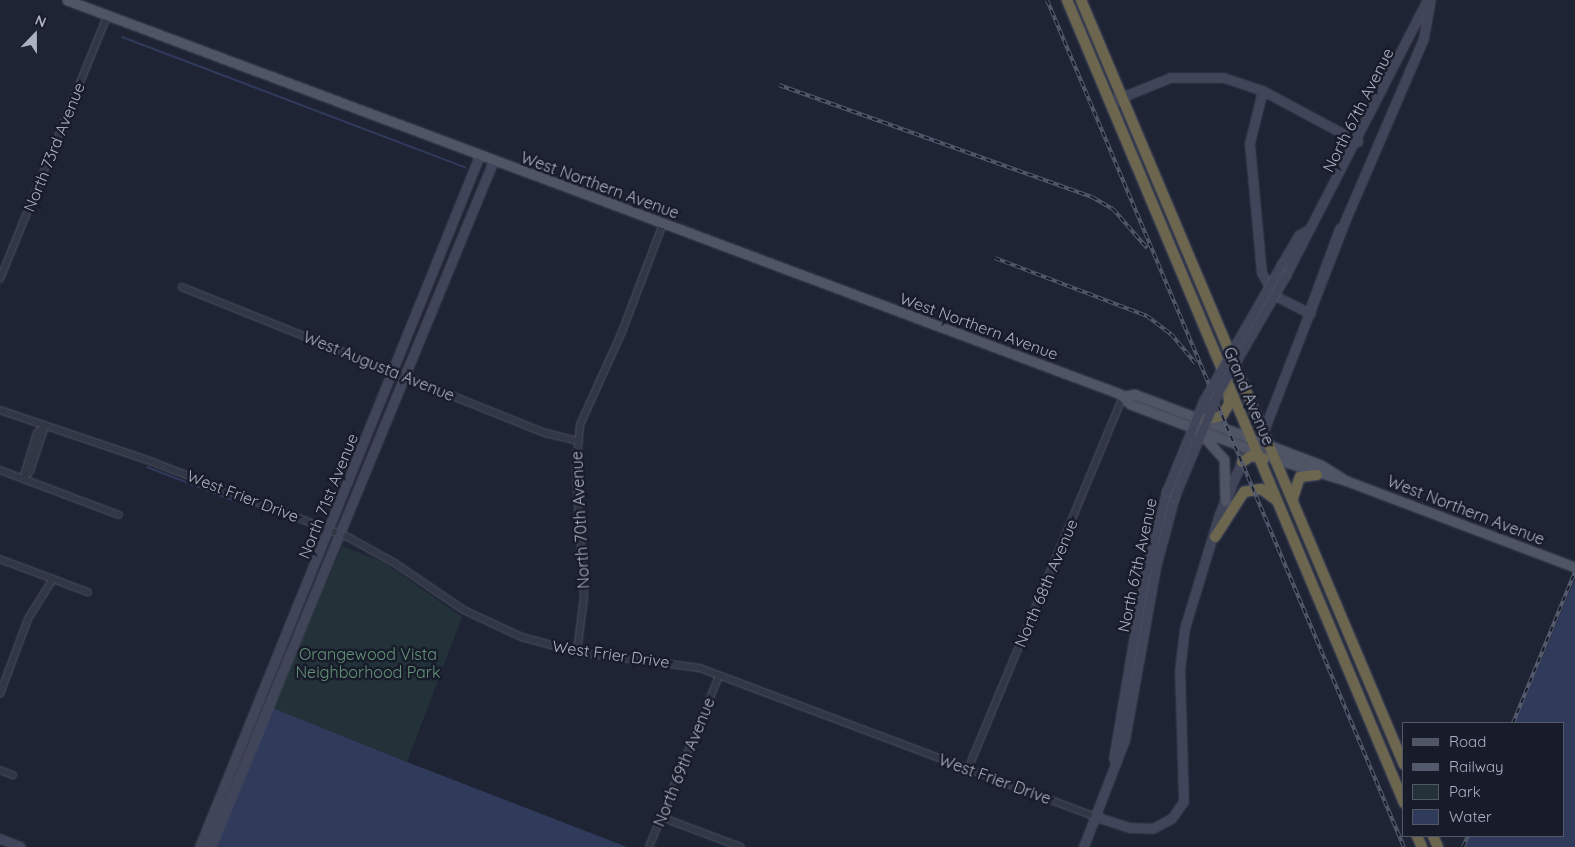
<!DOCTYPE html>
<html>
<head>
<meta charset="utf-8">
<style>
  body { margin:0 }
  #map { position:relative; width:1575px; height:847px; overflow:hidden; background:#1f2435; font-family:Quicksand,sans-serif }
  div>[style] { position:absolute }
  .green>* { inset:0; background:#223238 }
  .water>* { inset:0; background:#303a5b }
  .stream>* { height:2px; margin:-1px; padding:0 1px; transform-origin:1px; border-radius:1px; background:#303a5b }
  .roads { filter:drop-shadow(0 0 1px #4d5161) drop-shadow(0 0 1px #4d5161) }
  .street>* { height:5.5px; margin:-2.75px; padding:0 2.75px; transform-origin:2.75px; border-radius:2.75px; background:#323746 }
  .secondary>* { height:8px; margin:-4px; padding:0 4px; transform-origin:4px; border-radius:4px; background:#404559 }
  .primary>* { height:9px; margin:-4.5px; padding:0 4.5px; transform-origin:4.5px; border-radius:4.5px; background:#505566 }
  .highway>* { height:10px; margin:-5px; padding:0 5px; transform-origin:5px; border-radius:5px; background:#6c664f }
  .rail>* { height:4px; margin-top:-2px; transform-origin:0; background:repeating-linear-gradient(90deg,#181c2a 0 5.5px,#545a6d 0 11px); box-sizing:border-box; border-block:1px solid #545a6d }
  .bridges { filter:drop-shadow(0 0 1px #4d5161) drop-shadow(0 0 1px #4d5161) }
  .secondary-bridge>* { height:8px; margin:-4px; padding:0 4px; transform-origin:4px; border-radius:4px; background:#404559 }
  span { translate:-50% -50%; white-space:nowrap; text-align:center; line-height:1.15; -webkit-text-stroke:5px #181c2a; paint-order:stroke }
  .street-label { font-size:16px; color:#acb1c3 }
  .park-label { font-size:16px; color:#649377 }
  .legend { position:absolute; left:1402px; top:722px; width:162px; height:115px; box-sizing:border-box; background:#181c2a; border:1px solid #535867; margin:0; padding:6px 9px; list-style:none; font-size:15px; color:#acb1c3 }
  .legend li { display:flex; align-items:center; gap:10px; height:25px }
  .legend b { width:25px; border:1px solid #535867 }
  .north { position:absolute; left:10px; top:10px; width:50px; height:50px; -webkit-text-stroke:4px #181c2a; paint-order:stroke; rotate:22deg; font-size:14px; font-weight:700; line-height:20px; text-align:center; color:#acb1c3 }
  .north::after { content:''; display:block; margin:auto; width:18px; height:22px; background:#acb1c3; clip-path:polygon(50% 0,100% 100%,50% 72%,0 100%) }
</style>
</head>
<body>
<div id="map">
  <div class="green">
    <i style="clip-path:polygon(342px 546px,383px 562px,462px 617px,407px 762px,273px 708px)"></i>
  </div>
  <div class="water">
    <i style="clip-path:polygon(1575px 579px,1575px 847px,1465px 847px,1469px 836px,1564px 836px,1564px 723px,1515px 723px)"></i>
    <i style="clip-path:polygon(273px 708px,407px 762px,627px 847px,216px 847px)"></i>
  </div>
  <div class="stream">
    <i style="left:122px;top:37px;width:367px;rotate:20.8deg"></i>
    <i style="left:147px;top:467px;width:91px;rotate:21.2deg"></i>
  </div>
  <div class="roads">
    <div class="street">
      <i style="left:0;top:279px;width:285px;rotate:-67.8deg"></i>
      <i style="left:182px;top:287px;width:392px;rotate:21.9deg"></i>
      <i style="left:546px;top:433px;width:32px;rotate:14deg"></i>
      <i style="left:0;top:410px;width:153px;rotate:18.7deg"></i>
      <i style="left:145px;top:459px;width:217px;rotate:21deg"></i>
      <i style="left:348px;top:537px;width:54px;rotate:29deg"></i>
      <i style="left:395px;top:563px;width:83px;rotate:34.3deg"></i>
      <i style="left:464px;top:610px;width:64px;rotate:25deg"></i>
      <i style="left:522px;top:637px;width:57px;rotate:15.3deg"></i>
      <i style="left:577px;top:652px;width:124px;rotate:7.4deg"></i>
      <i style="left:700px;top:668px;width:423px;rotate:20.6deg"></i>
      <i style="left:0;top:470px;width:127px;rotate:20.7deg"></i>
      <i style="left:23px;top:479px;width:48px;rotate:-73.1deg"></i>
      <i style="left:37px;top:433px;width:11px;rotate:-41deg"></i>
      <i style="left:23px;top:479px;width:11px;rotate:-49deg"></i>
      <i style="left:30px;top:471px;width:47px;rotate:-71.6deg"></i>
      <i style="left:0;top:559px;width:94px;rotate:20.6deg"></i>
      <i style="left:577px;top:652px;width:55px;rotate:-82.7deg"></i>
      <i style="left:584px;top:597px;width:127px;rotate:-93.6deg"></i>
      <i style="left:576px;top:470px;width:45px;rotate:-84.9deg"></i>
      <i style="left:580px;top:425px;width:102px;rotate:-65.7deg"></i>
      <i style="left:622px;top:332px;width:116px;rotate:-69.2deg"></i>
      <i style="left:0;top:694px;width:80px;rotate:-69.5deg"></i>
      <i style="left:28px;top:619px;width:47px;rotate:-58deg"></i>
      <i style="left:968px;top:769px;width:404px;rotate:-67.4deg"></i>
      <i style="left:0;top:770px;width:14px;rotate:21deg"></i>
      <i style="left:661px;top:817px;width:85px;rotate:20.6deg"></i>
      <i style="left:649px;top:847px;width:185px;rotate:-67.7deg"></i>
    </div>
    <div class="secondary">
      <i style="left:1263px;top:91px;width:55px;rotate:103.8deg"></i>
      <i style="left:1250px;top:144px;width:130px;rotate:84.7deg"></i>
      <i style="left:1262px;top:273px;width:26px;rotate:61deg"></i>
      <i style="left:1275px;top:296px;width:40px;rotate:26.6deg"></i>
      <i style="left:1109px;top:103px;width:67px;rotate:-22deg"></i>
      <i style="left:1171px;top:78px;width:53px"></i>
      <i style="left:1224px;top:78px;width:41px;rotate:18.4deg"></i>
      <i style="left:1263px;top:91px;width:108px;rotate:28.2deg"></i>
      <i style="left:1282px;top:265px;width:34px;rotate:-60deg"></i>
      <i style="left:1299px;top:236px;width:12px;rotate:-31deg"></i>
      <i style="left:1286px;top:276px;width:310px;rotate:-62.8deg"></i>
      <i style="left:1312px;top:305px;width:81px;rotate:-69.8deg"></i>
      <i style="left:1265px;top:429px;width:224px;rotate:-68.8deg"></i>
      <i style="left:1346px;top:220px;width:197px;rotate:-66.7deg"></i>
      <i style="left:1424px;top:39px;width:40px;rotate:-80deg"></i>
      <i style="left:1114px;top:759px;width:180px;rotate:-80.4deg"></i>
      <i style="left:1144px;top:582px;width:93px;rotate:-75.7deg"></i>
      <i style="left:1096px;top:817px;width:36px;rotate:18deg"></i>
      <i style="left:1130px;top:828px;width:23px;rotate:2deg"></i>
      <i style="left:1153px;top:829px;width:21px;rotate:-28deg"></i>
      <i style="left:1172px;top:819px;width:21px;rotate:-55deg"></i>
      <i style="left:1184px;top:802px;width:131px;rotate:-91.7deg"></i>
      <i style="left:1180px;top:671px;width:42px;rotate:-83.2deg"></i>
      <i style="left:1185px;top:629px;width:120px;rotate:-73.1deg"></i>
      <i style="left:1220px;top:514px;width:76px;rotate:-66.8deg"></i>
      <i style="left:0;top:839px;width:22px;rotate:21deg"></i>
      <i style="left:200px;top:847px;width:746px;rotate:-67.94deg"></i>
      <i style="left:211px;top:847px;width:742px;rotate:-67.58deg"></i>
      <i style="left:1084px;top:847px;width:114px;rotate:-68.9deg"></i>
      <i style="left:1125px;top:741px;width:176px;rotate:-79.8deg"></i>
      <i style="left:1156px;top:568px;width:73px;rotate:-75deg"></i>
    </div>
    <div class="primary">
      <i style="left:67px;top:0;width:1124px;rotate:20.51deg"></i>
      <i style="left:1120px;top:394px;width:14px;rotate:45deg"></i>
      <i style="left:1130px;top:404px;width:139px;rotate:20.7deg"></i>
      <i style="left:1123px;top:396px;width:11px;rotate:-10deg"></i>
      <i style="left:1134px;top:394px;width:200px;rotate:20.8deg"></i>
      <i style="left:1321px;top:465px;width:25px;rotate:32deg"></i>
      <i style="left:1203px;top:436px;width:31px;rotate:48deg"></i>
      <i style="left:1224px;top:459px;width:42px;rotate:88.6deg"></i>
      <i style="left:1272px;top:458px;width:78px;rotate:17deg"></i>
      <i style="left:1347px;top:481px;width:244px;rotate:20.7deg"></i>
    </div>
    <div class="highway">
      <i style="left:1067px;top:0;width:871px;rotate:67.23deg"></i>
      <i style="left:1081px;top:0;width:830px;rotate:67.11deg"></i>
      <i style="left:1202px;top:420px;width:20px;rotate:-11deg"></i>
      <i style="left:1222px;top:416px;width:14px;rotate:-60deg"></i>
      <i style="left:1229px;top:404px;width:13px;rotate:-94deg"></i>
      <i style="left:1242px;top:462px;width:11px;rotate:-34deg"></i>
      <i style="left:1251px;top:456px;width:13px;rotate:13deg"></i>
      <i style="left:1293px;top:498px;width:22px;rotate:-72deg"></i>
      <i style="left:1300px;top:477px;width:17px;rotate:-7deg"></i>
      <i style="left:1215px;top:537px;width:54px;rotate:-57.2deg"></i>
      <i style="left:1244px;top:492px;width:17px;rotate:-10deg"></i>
      <i style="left:1261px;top:489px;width:17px;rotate:36deg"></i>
      <i style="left:1417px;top:836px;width:12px;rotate:66deg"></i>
      <i style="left:1433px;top:836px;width:12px;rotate:66deg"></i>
    </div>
  </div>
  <div class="rail">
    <i style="left:1047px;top:0;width:919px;rotate:67.15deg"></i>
    <i style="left:779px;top:85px;width:332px;rotate:19.7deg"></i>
    <i style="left:1092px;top:197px;width:24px;rotate:30deg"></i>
    <i style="left:1113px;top:209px;width:52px;rotate:48.9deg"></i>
    <i style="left:995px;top:258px;width:163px;rotate:20.9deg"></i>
    <i style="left:1147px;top:316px;width:30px;rotate:37deg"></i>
    <i style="left:1171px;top:334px;width:38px;rotate:50deg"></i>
    <i style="left:1513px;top:723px;width:163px;rotate:-67.7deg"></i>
    <i style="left:1463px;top:847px;width:12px;rotate:-66deg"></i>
  </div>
  <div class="bridges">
    <div class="secondary-bridge">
      <i style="left:1167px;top:492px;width:98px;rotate:-67.9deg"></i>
      <i style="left:1204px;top:401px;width:157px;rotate:-60.2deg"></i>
      <i style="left:1175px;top:497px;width:114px;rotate:-67.3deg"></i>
      <i style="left:1219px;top:392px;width:134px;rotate:-60deg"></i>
    </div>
  </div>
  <div class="street-label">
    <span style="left:1358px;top:110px;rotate:-63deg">North 67th Avenue</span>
    <span style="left:54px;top:147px;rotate:-68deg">North 73rd Avenue</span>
    <span style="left:600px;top:185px;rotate:20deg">West Northern Avenue</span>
    <span style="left:979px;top:326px;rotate:20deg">West Northern Avenue</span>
    <span style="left:379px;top:366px;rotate:22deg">West Augusta Avenue</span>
    <span style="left:1249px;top:396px;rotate:67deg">Grand Avenue</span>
    <span style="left:243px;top:496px;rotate:21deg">West Frier Drive</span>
    <span style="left:328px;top:496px;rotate:-68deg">North 71st Avenue</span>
    <span style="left:1466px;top:510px;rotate:21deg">West Northern Avenue</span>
    <span style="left:580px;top:520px;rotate:-93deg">North 70th Avenue</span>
    <span style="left:1137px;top:565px;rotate:-78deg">North 67th Avenue</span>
    <span style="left:1046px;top:583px;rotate:-67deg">North 68th Avenue</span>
    <span style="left:611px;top:654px;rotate:8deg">West Frier Drive</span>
    <span style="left:684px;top:762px;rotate:-68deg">North 69th Avenue</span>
    <span style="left:995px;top:779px;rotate:20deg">West Frier Drive</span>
  </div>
  <div class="park-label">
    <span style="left:368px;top:663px">Orangewood Vista<br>Neighborhood Park</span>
  </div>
  <ul class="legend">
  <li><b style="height:6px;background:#505566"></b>Road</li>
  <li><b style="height:6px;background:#545a6d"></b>Railway</li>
  <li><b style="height:14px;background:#223238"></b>Park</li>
  <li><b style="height:14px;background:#303a5b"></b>Water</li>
  </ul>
  <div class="north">N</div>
</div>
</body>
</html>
